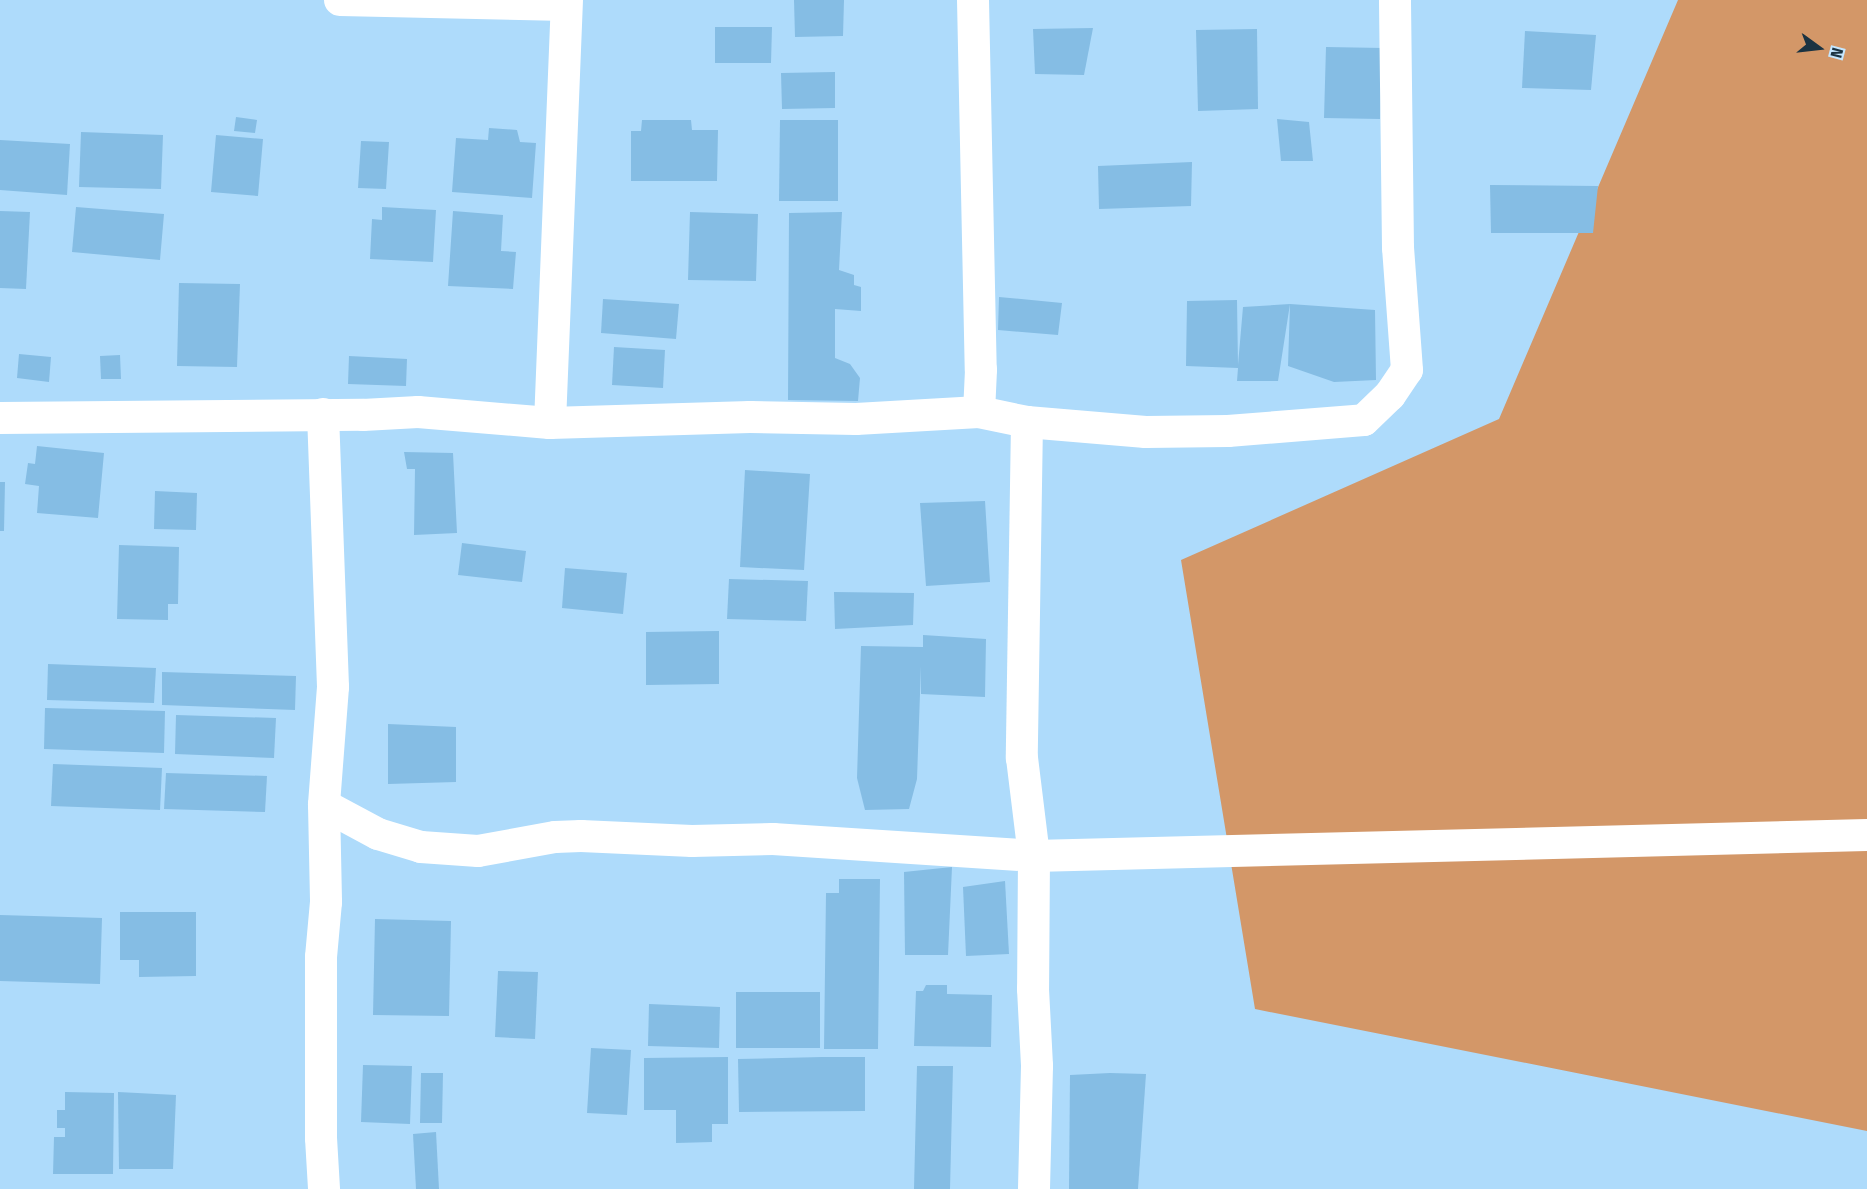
<!DOCTYPE html>
<html>
<head>
<meta charset="utf-8">
<style>
  body { margin:0 }
  #map { position:relative; width:1867px; height:1189px; overflow:hidden; background:#aedbfb; font-family:"Fira Sans Condensed",sans-serif }
  div>[style] { position:absolute }
  .green>* { inset:0; background:#d39768 }
  .building>* { inset:0; background:#85bde4 }
  .street>* { height:32px; margin:-16px; padding:0 16px; transform-origin:16px; border-radius:16px; background:#fff }
  span { translate:-50% -50%; white-space:nowrap; text-align:center; line-height:1.15; -webkit-text-stroke:4.5px #c5e7ff; paint-order:stroke }
  .north { position:absolute; left:1789px; top:18px; width:60px; height:60px; -webkit-text-stroke:4px #c5e7ff; paint-order:stroke; rotate:105deg; font-size:16px; font-weight:700; line-height:24px; text-align:center; color:#1b3342 }
  .north::after { content:''; display:block; margin:auto; width:21px; height:27px; background:#1b3342; clip-path:polygon(50% 0,100% 100%,50% 72%,0 100%) }
</style>
</head>
<body>
<div id="map">
  <div class="green">
    <i style="clip-path:polygon(1678px 0,1867px 0,1867px 1131px,1255px 1009px,1181px 560px,1499px 419px)"></i>
  </div>
  <div class="building">
    <i style="clip-path:polygon(794px 0,844px 0,843px 36px,795px 37px)"></i>
    <i style="clip-path:polygon(715px 27px,772px 27px,771px 63px,715px 63px)"></i>
    <i style="clip-path:polygon(1093px 28px,1084px 75px,1035px 74px,1033px 29px)"></i>
    <i style="clip-path:polygon(1257px 29px,1258px 109px,1198px 111px,1196px 30px)"></i>
    <i style="clip-path:polygon(1525px 31px,1596px 35px,1591px 90px,1522px 88px)"></i>
    <i style="clip-path:polygon(1326px 47px,1383px 48px,1380px 119px,1324px 118px)"></i>
    <i style="clip-path:polygon(835px 72px,835px 108px,782px 109px,781px 73px)"></i>
    <i style="clip-path:polygon(236px 117px,257px 120px,255px 133px,234px 131px)"></i>
    <i style="clip-path:polygon(1277px 119px,1309px 122px,1313px 161px,1281px 161px)"></i>
    <i style="clip-path:polygon(642px 120px,691px 120px,692px 130px,718px 130px,717px 181px,631px 181px,631px 131px,641px 131px)"></i>
    <i style="clip-path:polygon(780px 120px,838px 120px,838px 201px,779px 201px)"></i>
    <i style="clip-path:polygon(489px 128px,517px 130px,520px 142px,536px 143px,532px 198px,452px 192px,456px 138px,488px 140px)"></i>
    <i style="clip-path:polygon(81px 132px,163px 135px,161px 189px,79px 187px)"></i>
    <i style="clip-path:polygon(216px 135px,263px 139px,258px 196px,211px 192px)"></i>
    <i style="clip-path:polygon(0 140px,70px 144px,67px 195px,0 190px)"></i>
    <i style="clip-path:polygon(361px 141px,389px 142px,386px 189px,358px 188px)"></i>
    <i style="clip-path:polygon(1192px 162px,1191px 206px,1099px 209px,1098px 166px)"></i>
    <i style="clip-path:polygon(1490px 185px,1598px 186px,1593px 233px,1491px 233px)"></i>
    <i style="clip-path:polygon(76px 207px,164px 214px,160px 260px,72px 252px)"></i>
    <i style="clip-path:polygon(382px 207px,436px 210px,433px 262px,370px 259px,372px 219px,382px 220px)"></i>
    <i style="clip-path:polygon(0 211px,30px 212px,26px 289px,0 288px)"></i>
    <i style="clip-path:polygon(453px 211px,503px 215px,501px 251px,516px 252px,513px 289px,448px 286px)"></i>
    <i style="clip-path:polygon(690px 212px,758px 214px,756px 281px,688px 280px)"></i>
    <i style="clip-path:polygon(842px 212px,839px 270px,854px 275px,854px 285px,861px 287px,861px 311px,835px 309px,835px 358px,850px 364px,860px 378px,858px 401px,788px 400px,789px 213px)"></i>
    <i style="clip-path:polygon(179px 283px,240px 284px,237px 367px,177px 366px)"></i>
    <i style="clip-path:polygon(999px 297px,1062px 303px,1058px 335px,998px 330px)"></i>
    <i style="clip-path:polygon(603px 299px,679px 304px,676px 339px,601px 333px)"></i>
    <i style="clip-path:polygon(1237px 300px,1238px 365px,1243px 307px,1290px 304px,1375px 310px,1376px 380px,1334px 382px,1288px 366px,1290px 304px,1278px 381px,1237px 381px,1238px 368px,1186px 366px,1187px 301px)"></i>
    <i style="clip-path:polygon(614px 347px,665px 350px,663px 388px,612px 385px)"></i>
    <i style="clip-path:polygon(19px 354px,51px 357px,49px 382px,17px 378px)"></i>
    <i style="clip-path:polygon(120px 355px,121px 379px,101px 379px,100px 356px)"></i>
    <i style="clip-path:polygon(349px 356px,407px 359px,406px 386px,348px 384px)"></i>
    <i style="clip-path:polygon(37px 446px,104px 453px,98px 518px,37px 513px,39px 486px,25px 484px,28px 463px,35px 464px)"></i>
    <i style="clip-path:polygon(404px 452px,453px 453px,457px 533px,414px 535px,415px 469px,407px 469px)"></i>
    <i style="clip-path:polygon(745px 470px,810px 474px,804px 570px,740px 567px)"></i>
    <i style="clip-path:polygon(0 482px,5px 482px,4px 531px,0 531px)"></i>
    <i style="clip-path:polygon(155px 491px,197px 493px,196px 530px,154px 529px)"></i>
    <i style="clip-path:polygon(985px 501px,990px 582px,926px 586px,920px 503px)"></i>
    <i style="clip-path:polygon(462px 543px,526px 551px,522px 582px,458px 575px)"></i>
    <i style="clip-path:polygon(119px 545px,179px 547px,178px 604px,168px 604px,168px 620px,117px 619px)"></i>
    <i style="clip-path:polygon(565px 568px,627px 573px,623px 614px,562px 608px)"></i>
    <i style="clip-path:polygon(729px 579px,808px 581px,806px 621px,727px 619px)"></i>
    <i style="clip-path:polygon(834px 592px,914px 593px,913px 625px,835px 629px)"></i>
    <i style="clip-path:polygon(719px 631px,719px 684px,646px 685px,646px 632px)"></i>
    <i style="clip-path:polygon(923px 635px,986px 639px,985px 697px,921px 694px,921px 666px,917px 779px,909px 809px,865px 810px,857px 778px,861px 646px,923px 647px)"></i>
    <i style="clip-path:polygon(48px 664px,156px 668px,154px 703px,47px 700px)"></i>
    <i style="clip-path:polygon(162px 672px,296px 676px,295px 710px,162px 705px)"></i>
    <i style="clip-path:polygon(45px 708px,165px 711px,164px 753px,44px 749px)"></i>
    <i style="clip-path:polygon(176px 715px,276px 718px,274px 758px,175px 754px)"></i>
    <i style="clip-path:polygon(388px 724px,456px 727px,456px 782px,388px 784px)"></i>
    <i style="clip-path:polygon(53px 764px,162px 768px,160px 810px,51px 806px)"></i>
    <i style="clip-path:polygon(166px 773px,267px 776px,265px 812px,164px 809px)"></i>
    <i style="clip-path:polygon(952px 867px,948px 955px,905px 955px,904px 872px)"></i>
    <i style="clip-path:polygon(839px 879px,880px 879px,878px 1049px,824px 1049px,826px 893px,839px 893px)"></i>
    <i style="clip-path:polygon(1005px 881px,1009px 954px,966px 956px,963px 887px)"></i>
    <i style="clip-path:polygon(120px 912px,196px 912px,196px 976px,139px 977px,139px 960px,120px 960px)"></i>
    <i style="clip-path:polygon(0 915px,102px 918px,100px 984px,0 981px)"></i>
    <i style="clip-path:polygon(375px 919px,451px 921px,449px 1016px,373px 1015px)"></i>
    <i style="clip-path:polygon(498px 971px,538px 972px,535px 1039px,495px 1037px)"></i>
    <i style="clip-path:polygon(926px 985px,947px 985px,947px 994px,992px 995px,991px 1047px,914px 1046px,916px 991px,923px 991px)"></i>
    <i style="clip-path:polygon(736px 992px,820px 992px,820px 1048px,736px 1048px)"></i>
    <i style="clip-path:polygon(649px 1004px,720px 1007px,719px 1048px,648px 1046px)"></i>
    <i style="clip-path:polygon(591px 1048px,631px 1050px,627px 1115px,587px 1113px)"></i>
    <i style="clip-path:polygon(728px 1057px,728px 1124px,712px 1124px,712px 1142px,676px 1143px,676px 1110px,644px 1110px,644px 1058px)"></i>
    <i style="clip-path:polygon(822px 1057px,865px 1057px,865px 1111px,739px 1112px,738px 1059px)"></i>
    <i style="clip-path:polygon(363px 1065px,412px 1066px,410px 1124px,361px 1122px)"></i>
    <i style="clip-path:polygon(917px 1066px,953px 1066px,950px 1189px,914px 1189px)"></i>
    <i style="clip-path:polygon(421px 1073px,443px 1073px,442px 1123px,420px 1123px)"></i>
    <i style="clip-path:polygon(1110px 1073px,1146px 1074px,1138px 1189px,1069px 1189px,1070px 1075px)"></i>
    <i style="clip-path:polygon(65px 1092px,114px 1093px,113px 1174px,53px 1174px,54px 1137px,65px 1137px,65px 1128px,57px 1128px,57px 1110px,65px 1110px)"></i>
    <i style="clip-path:polygon(118px 1092px,176px 1095px,173px 1169px,119px 1169px)"></i>
    <i style="clip-path:polygon(436px 1132px,439px 1189px,416px 1189px,413px 1134px)"></i>
  </div>
  <div class="street">
    <i style="left:340px;top:0;width:226px;rotate:1.3deg"></i>
    <i style="left:973px;top:0;width:370px;rotate:88.8deg"></i>
    <i style="left:981px;top:370px;width:42px;rotate:92.7deg"></i>
    <i style="left:323px;top:414px;width:273px;rotate:87.9deg"></i>
    <i style="left:333px;top:687px;width:118px;rotate:94.4deg"></i>
    <i style="left:324px;top:805px;width:97px;rotate:88.8deg"></i>
    <i style="left:326px;top:902px;width:55px;rotate:95.2deg"></i>
    <i style="left:321px;top:957px;width:181px;rotate:90deg"></i>
    <i style="left:321px;top:1138px;width:51px;rotate:86.6deg"></i>
    <i style="left:0;top:418px;width:363px;rotate:-0.5deg"></i>
    <i style="left:363px;top:415px;width:55px;rotate:-3.1deg"></i>
    <i style="left:418px;top:412px;width:132px;rotate:4.8deg"></i>
    <i style="left:550px;top:423px;width:423px;rotate:-87.7deg"></i>
    <i style="left:1027px;top:422px;width:336px;rotate:90.9deg"></i>
    <i style="left:1022px;top:758px;width:99px;rotate:83deg"></i>
    <i style="left:1034px;top:856px;width:133px;rotate:90.4deg"></i>
    <i style="left:1033px;top:989px;width:77px;rotate:87deg"></i>
    <i style="left:1037px;top:1066px;width:123px;rotate:91.4deg"></i>
    <i style="left:550px;top:423px;width:200px;rotate:-1.7deg"></i>
    <i style="left:750px;top:417px;width:106px;rotate:1.1deg"></i>
    <i style="left:856px;top:419px;width:123px;rotate:-3.3deg"></i>
    <i style="left:979px;top:412px;width:49px;rotate:11.8deg"></i>
    <i style="left:1027px;top:422px;width:119px;rotate:4.8deg"></i>
    <i style="left:1146px;top:432px;width:82px;rotate:-0.7deg"></i>
    <i style="left:1228px;top:431px;width:136px;rotate:-4.6deg"></i>
    <i style="left:1364px;top:420px;width:36px;rotate:-44deg"></i>
    <i style="left:1390px;top:395px;width:30px;rotate:-56deg"></i>
    <i style="left:1407px;top:370px;width:122px;rotate:-94.2deg"></i>
    <i style="left:1398px;top:248px;width:248px;rotate:-90.7deg"></i>
    <i style="left:324px;top:805px;width:61px;rotate:28.2deg"></i>
    <i style="left:378px;top:834px;width:45px;rotate:16.8deg"></i>
    <i style="left:421px;top:847px;width:57px;rotate:4deg"></i>
    <i style="left:478px;top:851px;width:78px;rotate:-10.3deg"></i>
    <i style="left:555px;top:837px;width:26px;rotate:-2deg"></i>
    <i style="left:581px;top:836px;width:111px;rotate:2.6deg"></i>
    <i style="left:692px;top:841px;width:81px;rotate:-1.4deg"></i>
    <i style="left:773px;top:839px;width:262px;rotate:3.7deg"></i>
    <i style="left:1034px;top:856px;width:833px;rotate:-1.44deg"></i>
  </div>
  <div class="north">N</div>
</div>
</body>
</html>
